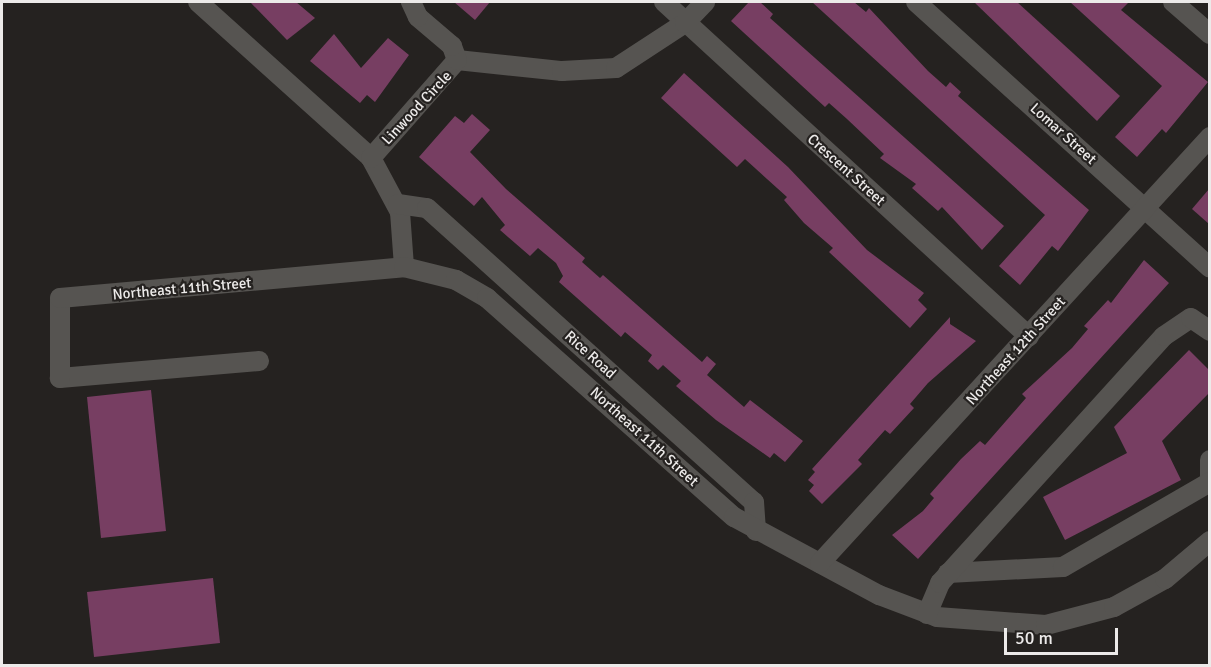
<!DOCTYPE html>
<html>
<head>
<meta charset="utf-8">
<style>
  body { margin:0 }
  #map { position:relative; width:1211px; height:667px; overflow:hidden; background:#252220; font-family:Signika,sans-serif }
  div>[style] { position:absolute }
  .building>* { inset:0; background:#773e62 }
  .minor>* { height:20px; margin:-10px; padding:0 10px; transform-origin:10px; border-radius:10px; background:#565451 }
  span { translate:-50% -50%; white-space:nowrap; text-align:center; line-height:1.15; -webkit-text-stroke:4.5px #252220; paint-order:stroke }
  .street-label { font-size:15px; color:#eceae9 }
  .frame { position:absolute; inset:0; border:3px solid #eceae9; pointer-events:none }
  .scale { position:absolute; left:1004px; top:628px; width:114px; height:27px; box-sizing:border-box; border:3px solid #eceae9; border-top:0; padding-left:8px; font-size:18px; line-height:21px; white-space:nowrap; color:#eceae9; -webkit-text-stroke:4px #252220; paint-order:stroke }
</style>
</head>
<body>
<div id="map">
  <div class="building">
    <i style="clip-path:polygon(250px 2px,296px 2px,315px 18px,287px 40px)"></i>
    <i style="clip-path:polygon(454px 2px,490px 2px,475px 20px)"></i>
    <i style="clip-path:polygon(749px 2px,760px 2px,773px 14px,770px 18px,1004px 226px,982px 250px,942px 207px,938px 211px,912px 188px,916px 184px,880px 158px,884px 154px,847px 119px,829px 103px,825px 107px,731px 21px)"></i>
    <i style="clip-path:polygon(812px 2px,854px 2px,866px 12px,869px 8px,928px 71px,946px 87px,950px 82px,961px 92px,958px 96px,1089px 210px,1058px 251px,1052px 246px,1020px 285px,999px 266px,1045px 215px)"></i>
    <i style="clip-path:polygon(974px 2px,1017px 2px,1120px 96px,1097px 121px)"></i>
    <i style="clip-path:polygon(1070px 2px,1129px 2px,1121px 10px,1208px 82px,1166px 133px,1162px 129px,1137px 157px,1115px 137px,1162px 86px)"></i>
    <i style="clip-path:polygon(334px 34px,361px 68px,388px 38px,409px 55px,375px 102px,367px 95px,360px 103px,310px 61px)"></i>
    <i style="clip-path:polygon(684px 73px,788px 167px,867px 250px,924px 293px,918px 300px,927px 309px,910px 328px,829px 252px,833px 248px,804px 223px,784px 200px,787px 197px,745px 159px,737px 167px,661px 98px)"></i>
    <i style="clip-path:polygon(472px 114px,490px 130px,470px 152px,506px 189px,585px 258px,582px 262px,600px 278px,603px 275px,702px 362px,707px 356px,716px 364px,707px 375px,744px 407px,750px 400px,803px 441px,785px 462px,774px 453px,770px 458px,716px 420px,676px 386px,681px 381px,663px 365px,658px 370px,648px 361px,652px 355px,625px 332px,621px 337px,559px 282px,563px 276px,556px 263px,538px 248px,530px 256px,500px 230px,505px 225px,482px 197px,474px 206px,419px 157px,455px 116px,464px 123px)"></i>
    <i style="clip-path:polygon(1209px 189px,1209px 224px,1192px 209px)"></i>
    <i style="clip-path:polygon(1144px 260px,1169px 283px,918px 559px,892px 535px,923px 511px,934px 498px,930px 494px,961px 459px,980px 441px,985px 445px,1026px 398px,1022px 394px,1072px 348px,1088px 329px,1084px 326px,1108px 300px,1111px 303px)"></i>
    <i style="clip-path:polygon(950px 317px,950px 324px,976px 341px,928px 383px,910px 404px,914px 408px,890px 434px,885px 430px,858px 460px,862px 464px,822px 504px,809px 491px,814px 485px,808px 480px,815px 472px,812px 469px)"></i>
    <i style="clip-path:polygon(1189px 350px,1209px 370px,1209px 393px,1162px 441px,1181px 480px,1065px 540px,1043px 497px,1127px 453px,1114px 427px)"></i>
    <i style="clip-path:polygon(151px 390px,166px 531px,101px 538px,87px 397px)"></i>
    <i style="clip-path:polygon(213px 578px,220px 643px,94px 657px,87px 592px)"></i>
  </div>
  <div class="minor">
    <i style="left:198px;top:2px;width:233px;rotate:42deg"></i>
    <i style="left:371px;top:158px;width:61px;rotate:61.8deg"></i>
    <i style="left:400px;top:212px;width:55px;rotate:85.8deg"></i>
    <i style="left:664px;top:2px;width:495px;rotate:42.5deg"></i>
    <i style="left:916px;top:2px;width:396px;rotate:42.1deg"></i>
    <i style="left:1173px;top:2px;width:49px;rotate:40.9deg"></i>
    <i style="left:457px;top:60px;width:106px;rotate:6deg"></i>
    <i style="left:562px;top:71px;width:54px;rotate:-3.2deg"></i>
    <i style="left:616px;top:68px;width:82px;rotate:-33.1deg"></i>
    <i style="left:685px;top:23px;width:29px;rotate:-46deg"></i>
    <i style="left:371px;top:158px;width:130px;rotate:-48.7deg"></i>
    <i style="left:457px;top:60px;width:15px;rotate:-110deg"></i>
    <i style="left:452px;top:46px;width:45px;rotate:-139.5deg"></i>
    <i style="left:418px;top:17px;width:17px;rotate:-115deg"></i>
    <i style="left:398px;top:204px;width:29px;rotate:8deg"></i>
    <i style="left:427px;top:208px;width:440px;rotate:42deg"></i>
    <i style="left:754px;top:502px;width:29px;rotate:86deg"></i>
    <i style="left:259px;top:361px;width:200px;rotate:175.1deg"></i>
    <i style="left:60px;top:378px;width:80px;rotate:-90deg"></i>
    <i style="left:60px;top:298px;width:345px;rotate:-5.1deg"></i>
    <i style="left:404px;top:267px;width:54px;rotate:14deg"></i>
    <i style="left:456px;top:280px;width:36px;rotate:30deg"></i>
    <i style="left:487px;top:298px;width:330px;rotate:41.6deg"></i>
    <i style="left:734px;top:517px;width:165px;rotate:28.3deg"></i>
    <i style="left:879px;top:595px;width:62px;rotate:20.8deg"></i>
    <i style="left:937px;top:617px;width:109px;rotate:4.2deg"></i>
    <i style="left:1046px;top:625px;width:70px;rotate:-14.8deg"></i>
    <i style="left:1114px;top:607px;width:58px;rotate:-28.8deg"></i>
    <i style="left:1165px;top:579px;width:59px;rotate:-40.2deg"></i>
    <i style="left:1210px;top:460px;width:18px;rotate:90deg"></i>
    <i style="left:820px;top:563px;width:578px;rotate:-47.53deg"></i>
    <i style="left:948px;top:573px;width:115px;rotate:-3deg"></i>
    <i style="left:1063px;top:567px;width:170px;rotate:-30deg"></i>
    <i style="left:927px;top:614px;width:34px;rotate:-67deg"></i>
    <i style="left:940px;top:583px;width:333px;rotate:-47.8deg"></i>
    <i style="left:1164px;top:336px;width:32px;rotate:-34deg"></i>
    <i style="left:1191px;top:318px;width:23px;rotate:34deg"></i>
  </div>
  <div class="street-label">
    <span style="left:417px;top:108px;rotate:-47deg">Linwood Circle</span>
    <span style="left:1063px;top:134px;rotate:42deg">Lomar Street</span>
    <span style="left:846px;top:170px;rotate:42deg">Crescent Street</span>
    <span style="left:182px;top:289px;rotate:-5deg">Northeast 11th Street</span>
    <span style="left:1016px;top:351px;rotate:-48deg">Northeast 12th Street</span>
    <span style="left:590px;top:355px;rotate:42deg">Rice Road</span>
    <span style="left:644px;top:437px;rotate:42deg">Northeast 11th Street</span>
  </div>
  <div class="frame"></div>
  <div class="scale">50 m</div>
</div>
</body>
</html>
